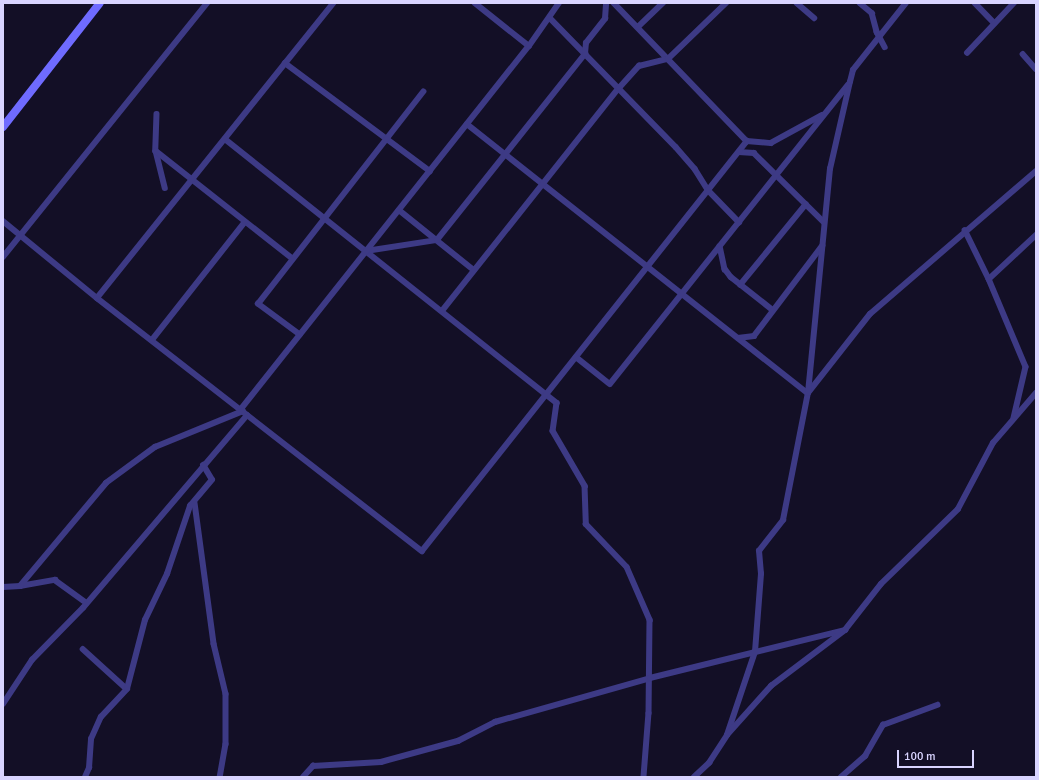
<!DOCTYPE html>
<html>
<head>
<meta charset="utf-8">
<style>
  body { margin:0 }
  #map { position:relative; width:1039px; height:780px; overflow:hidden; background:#130f26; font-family:Signika,sans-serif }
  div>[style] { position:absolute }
  .minor>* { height:5.5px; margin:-2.75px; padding:0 2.75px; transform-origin:2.75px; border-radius:2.75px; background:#3d3a85 }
  .secondary>* { height:8px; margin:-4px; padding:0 4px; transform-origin:4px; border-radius:4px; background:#6f6bff }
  span { translate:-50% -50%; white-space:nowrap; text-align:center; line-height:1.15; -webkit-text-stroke:3px #130f26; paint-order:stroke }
  .frame { position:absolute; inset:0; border:4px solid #d9d4ff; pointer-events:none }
  .scale { position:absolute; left:897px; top:750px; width:77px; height:18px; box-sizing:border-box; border:2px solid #d9d4ff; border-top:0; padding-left:5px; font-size:12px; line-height:14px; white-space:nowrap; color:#d9d4ff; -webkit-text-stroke:3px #130f26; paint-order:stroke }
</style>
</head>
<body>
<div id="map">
  <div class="minor">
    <i style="left:475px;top:3px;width:69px;rotate:38.5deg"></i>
    <i style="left:614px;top:3px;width:192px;rotate:46.1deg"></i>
    <i style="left:747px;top:141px;width:24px;rotate:5deg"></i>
    <i style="left:771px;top:143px;width:58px;rotate:-28.8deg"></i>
    <i style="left:797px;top:3px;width:23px;rotate:41deg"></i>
    <i style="left:860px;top:3px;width:16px;rotate:40deg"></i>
    <i style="left:872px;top:13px;width:20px;rotate:75deg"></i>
    <i style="left:877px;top:32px;width:17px;rotate:62deg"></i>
    <i style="left:975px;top:3px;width:28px;rotate:46deg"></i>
    <i style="left:550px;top:18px;width:180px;rotate:45.7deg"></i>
    <i style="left:676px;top:147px;width:29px;rotate:49deg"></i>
    <i style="left:695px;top:169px;width:25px;rotate:58deg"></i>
    <i style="left:708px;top:190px;width:45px;rotate:45.9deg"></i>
    <i style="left:638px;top:27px;width:35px;rotate:-44deg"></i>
    <i style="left:967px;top:53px;width:69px;rotate:-46.8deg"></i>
    <i style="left:1023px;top:54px;width:20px;rotate:49deg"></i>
    <i style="left:285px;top:63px;width:181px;rotate:36.7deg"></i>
    <i style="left:157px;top:114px;width:37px;rotate:92deg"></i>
    <i style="left:156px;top:151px;width:38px;rotate:76deg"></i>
    <i style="left:467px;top:124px;width:434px;rotate:38.3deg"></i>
    <i style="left:808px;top:393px;width:100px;rotate:-51.9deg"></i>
    <i style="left:870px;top:314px;width:219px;rotate:-40.7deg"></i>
    <i style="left:225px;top:139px;width:424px;rotate:38.5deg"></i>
    <i style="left:557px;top:403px;width:28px;rotate:98deg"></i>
    <i style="left:553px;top:431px;width:64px;rotate:59.8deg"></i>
    <i style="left:585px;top:486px;width:38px;rotate:88deg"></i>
    <i style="left:586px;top:524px;width:59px;rotate:46.4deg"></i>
    <i style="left:627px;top:567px;width:58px;rotate:66.5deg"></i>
    <i style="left:650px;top:620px;width:93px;rotate:90.6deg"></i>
    <i style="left:649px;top:713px;width:64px;rotate:94.5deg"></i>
    <i style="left:156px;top:151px;width:174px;rotate:38.2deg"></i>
    <i style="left:739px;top:152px;width:15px;rotate:4deg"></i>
    <i style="left:754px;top:153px;width:98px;rotate:44.6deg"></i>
    <i style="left:399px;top:210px;width:96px;rotate:38.7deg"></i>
    <i style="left:3px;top:221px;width:122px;rotate:39.3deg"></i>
    <i style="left:97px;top:298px;width:412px;rotate:37.9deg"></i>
    <i style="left:422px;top:551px;width:523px;rotate:-51.6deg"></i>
    <i style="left:965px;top:230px;width:55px;rotate:63.9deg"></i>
    <i style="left:989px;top:279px;width:95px;rotate:67.2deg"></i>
    <i style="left:1026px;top:367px;width:52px;rotate:103.2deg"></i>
    <i style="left:720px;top:246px;width:24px;rotate:78deg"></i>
    <i style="left:725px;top:269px;width:10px;rotate:53deg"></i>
    <i style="left:731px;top:277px;width:53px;rotate:38.2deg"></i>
    <i style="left:366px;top:251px;width:72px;rotate:-8.8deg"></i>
    <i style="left:437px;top:240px;width:238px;rotate:-51.5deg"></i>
    <i style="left:585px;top:54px;width:11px;rotate:-85deg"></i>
    <i style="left:586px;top:43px;width:31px;rotate:-52deg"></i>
    <i style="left:605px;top:19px;width:16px;rotate:-86deg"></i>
    <i style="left:3px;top:257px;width:326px;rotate:-51.2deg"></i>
    <i style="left:989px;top:279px;width:64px;rotate:-43.1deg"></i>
    <i style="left:740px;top:285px;width:104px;rotate:-50.8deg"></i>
    <i style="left:97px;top:298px;width:378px;rotate:-51.3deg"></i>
    <i style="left:442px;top:311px;width:285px;rotate:-51.6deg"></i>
    <i style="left:619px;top:88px;width:30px;rotate:-48deg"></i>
    <i style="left:639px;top:66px;width:30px;rotate:-14deg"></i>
    <i style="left:668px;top:59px;width:81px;rotate:-44deg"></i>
    <i style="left:300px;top:335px;width:52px;rotate:-143.6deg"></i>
    <i style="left:258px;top:304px;width:269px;rotate:-52.1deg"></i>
    <i style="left:738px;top:338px;width:16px;rotate:-7deg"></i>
    <i style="left:754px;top:336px;width:113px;rotate:-52.9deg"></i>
    <i style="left:152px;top:340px;width:150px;rotate:-51.8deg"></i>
    <i style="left:576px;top:357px;width:43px;rotate:38.5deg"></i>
    <i style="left:610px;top:384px;width:382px;rotate:-51.5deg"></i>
    <i style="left:241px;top:409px;width:463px;rotate:-51.6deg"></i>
    <i style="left:529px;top:46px;width:52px;rotate:-55.1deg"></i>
    <i style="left:195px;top:503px;width:142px;rotate:82.3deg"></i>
    <i style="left:214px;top:644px;width:51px;rotate:76.5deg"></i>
    <i style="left:226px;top:694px;width:50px;rotate:90deg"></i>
    <i style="left:226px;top:744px;width:34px;rotate:100deg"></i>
    <i style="left:20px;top:586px;width:36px;rotate:-10deg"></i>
    <i style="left:55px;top:580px;width:39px;rotate:36deg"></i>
    <i style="left:3px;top:587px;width:17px;rotate:-3deg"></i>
    <i style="left:20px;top:586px;width:134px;rotate:-50.1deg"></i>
    <i style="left:106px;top:483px;width:61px;rotate:-36.3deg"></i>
    <i style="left:155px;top:447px;width:95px;rotate:-22.2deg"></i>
    <i style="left:83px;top:649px;width:59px;rotate:42.3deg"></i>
    <i style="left:3px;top:704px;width:53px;rotate:-56.6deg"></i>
    <i style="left:32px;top:660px;width:73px;rotate:-45.6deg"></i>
    <i style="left:83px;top:608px;width:253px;rotate:-49.6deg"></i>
    <i style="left:727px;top:735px;width:88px;rotate:-71.4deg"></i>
    <i style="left:755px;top:652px;width:78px;rotate:-85.6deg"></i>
    <i style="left:761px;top:574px;width:23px;rotate:-95deg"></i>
    <i style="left:759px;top:551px;width:39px;rotate:-52deg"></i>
    <i style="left:783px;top:520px;width:129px;rotate:-78.9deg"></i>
    <i style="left:808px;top:393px;width:225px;rotate:-84.4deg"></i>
    <i style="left:830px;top:169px;width:89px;rotate:-77.1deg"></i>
    <i style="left:850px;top:82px;width:12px;rotate:-76deg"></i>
    <i style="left:853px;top:70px;width:85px;rotate:-51.7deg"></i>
    <i style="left:85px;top:777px;width:10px;rotate:-66deg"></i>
    <i style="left:89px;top:768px;width:29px;rotate:-86deg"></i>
    <i style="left:91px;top:739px;width:24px;rotate:-66deg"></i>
    <i style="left:101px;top:717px;width:38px;rotate:-47deg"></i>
    <i style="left:127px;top:689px;width:71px;rotate:-75.4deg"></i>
    <i style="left:145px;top:620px;width:51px;rotate:-64.4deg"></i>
    <i style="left:167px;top:574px;width:72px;rotate:-71.3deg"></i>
    <i style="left:190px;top:506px;width:34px;rotate:-50deg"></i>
    <i style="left:212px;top:480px;width:17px;rotate:-121deg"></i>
    <i style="left:303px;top:777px;width:15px;rotate:-48deg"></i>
    <i style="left:313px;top:766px;width:68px;rotate:-3.4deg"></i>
    <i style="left:381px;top:762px;width:80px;rotate:-15.3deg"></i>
    <i style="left:458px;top:741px;width:42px;rotate:-27.2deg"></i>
    <i style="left:495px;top:722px;width:161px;rotate:-15.8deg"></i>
    <i style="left:650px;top:678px;width:201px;rotate:-13.8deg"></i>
    <i style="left:694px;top:777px;width:21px;rotate:-43deg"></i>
    <i style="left:709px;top:763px;width:33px;rotate:-57deg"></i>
    <i style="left:727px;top:735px;width:66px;rotate:-48.1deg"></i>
    <i style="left:771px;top:686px;width:93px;rotate:-37.1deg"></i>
    <i style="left:845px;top:630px;width:58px;rotate:-52deg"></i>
    <i style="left:881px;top:584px;width:107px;rotate:-44.2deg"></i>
    <i style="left:958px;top:509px;width:75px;rotate:-62.1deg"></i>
    <i style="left:993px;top:443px;width:66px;rotate:-49.3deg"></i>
    <i style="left:841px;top:777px;width:32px;rotate:-41deg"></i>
    <i style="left:865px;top:756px;width:36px;rotate:-60deg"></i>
    <i style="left:883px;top:725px;width:58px;rotate:-20.3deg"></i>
  </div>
  <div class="secondary">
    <i style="left:3px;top:127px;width:157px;rotate:-52deg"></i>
  </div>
  <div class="frame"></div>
  <div class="scale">100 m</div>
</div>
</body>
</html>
